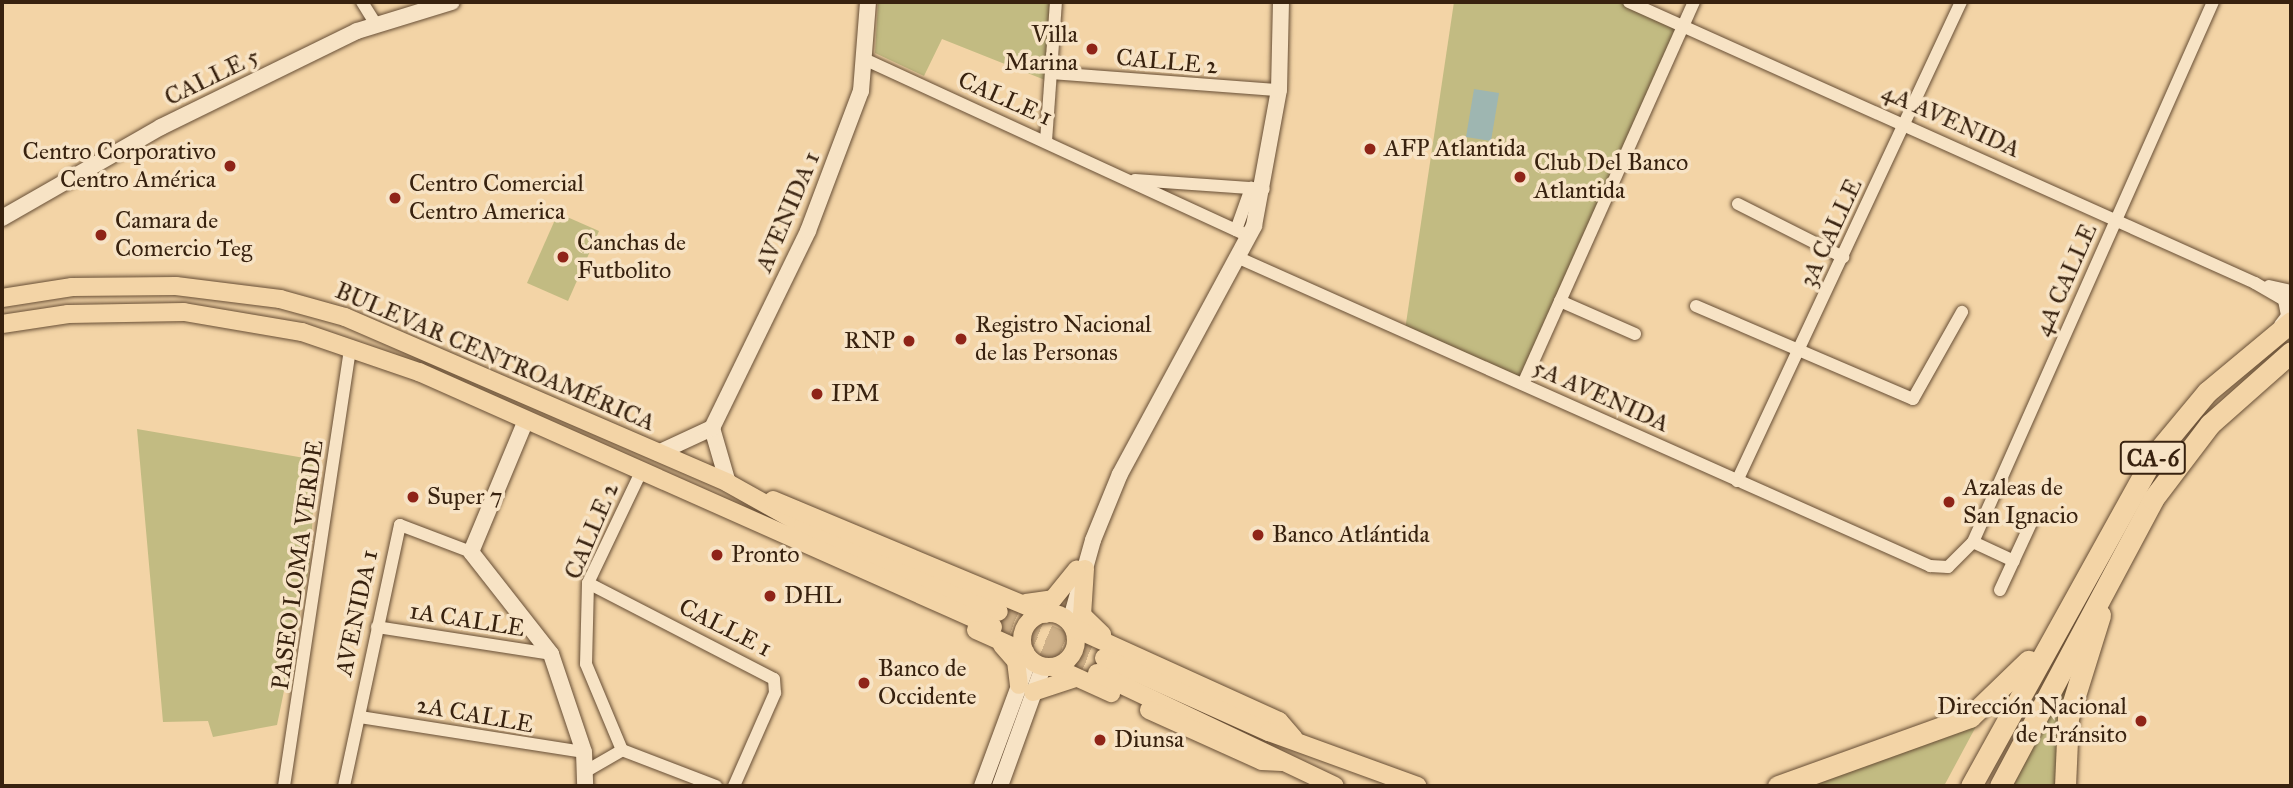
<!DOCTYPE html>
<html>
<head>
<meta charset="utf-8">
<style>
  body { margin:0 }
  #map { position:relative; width:2293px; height:788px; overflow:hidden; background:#f3d4a6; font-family:"IM FELL Great Primer",serif }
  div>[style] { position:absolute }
  .green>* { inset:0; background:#c2bb82 }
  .water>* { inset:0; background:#9eb6b1 }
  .primary-tunnel>* { height:18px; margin-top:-9px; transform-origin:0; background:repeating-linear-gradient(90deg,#ceb088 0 18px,transparent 0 27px) }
  .roads { filter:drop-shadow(0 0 2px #674e35) drop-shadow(0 0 2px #674e35) }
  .street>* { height:12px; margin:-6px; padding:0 6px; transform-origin:6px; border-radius:6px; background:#f7e3c5 }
  .secondary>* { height:16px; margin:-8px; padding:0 8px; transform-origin:8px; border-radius:8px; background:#f7e3c5 }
  .primary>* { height:18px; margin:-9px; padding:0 9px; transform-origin:9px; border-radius:9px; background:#f3d4a6 }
  .primary>.ring { margin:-9px; padding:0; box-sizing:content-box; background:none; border:18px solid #f3d4a6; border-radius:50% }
  .highway>* { height:21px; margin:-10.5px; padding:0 10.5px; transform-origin:10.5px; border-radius:10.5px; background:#f3d4a6 }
  .dots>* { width:19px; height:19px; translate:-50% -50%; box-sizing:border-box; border:4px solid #f7e3c5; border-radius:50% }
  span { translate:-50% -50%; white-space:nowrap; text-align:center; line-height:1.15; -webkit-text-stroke:7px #f7e3c5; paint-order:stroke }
  .shield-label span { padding:2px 5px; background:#f7e3c5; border:2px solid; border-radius:5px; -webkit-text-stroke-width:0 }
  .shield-label { font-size:23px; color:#38220f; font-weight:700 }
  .poi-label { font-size:24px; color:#38220f }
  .right { translate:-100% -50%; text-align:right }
  .left { translate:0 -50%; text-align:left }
  .street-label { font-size:24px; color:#38220f }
  .frame { position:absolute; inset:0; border:4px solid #38220f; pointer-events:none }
</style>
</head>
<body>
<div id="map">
  <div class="green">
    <i style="clip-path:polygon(878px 2px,1051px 2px,1045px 80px,942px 39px,924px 76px,875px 53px)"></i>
    <i style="clip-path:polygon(1454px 2px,1631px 2px,1680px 24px,1520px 383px,1405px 330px)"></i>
    <i style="clip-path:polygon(558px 213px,599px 231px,568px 301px,527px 283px)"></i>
    <i style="clip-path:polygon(137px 429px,316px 460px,310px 564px,277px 725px,213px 737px,208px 721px,163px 722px)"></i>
    <i style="clip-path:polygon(2075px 665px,2059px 786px,2013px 786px,2035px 742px)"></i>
    <i style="clip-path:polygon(1980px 719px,1944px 786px,1807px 784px,1916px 748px)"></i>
  </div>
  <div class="water">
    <i style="clip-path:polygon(1474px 89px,1499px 93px,1491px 141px,1466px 137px)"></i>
  </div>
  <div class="primary-tunnel">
    <i style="left:999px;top:612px;width:115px;rotate:23.7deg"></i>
    <i style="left:993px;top:627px;width:114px;rotate:23.9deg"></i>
  </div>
  <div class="roads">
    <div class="street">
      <i style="left:362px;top:2px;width:26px;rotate:58deg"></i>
      <i style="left:1629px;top:2px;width:686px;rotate:24.17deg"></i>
      <i style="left:2255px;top:283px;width:34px;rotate:30deg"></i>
      <i style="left:2284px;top:300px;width:16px;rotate:79deg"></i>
      <i style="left:2287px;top:316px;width:11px;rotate:128deg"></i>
      <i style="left:864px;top:59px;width:424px;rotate:24.7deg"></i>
      <i style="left:1051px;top:73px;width:229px;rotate:4.3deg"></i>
      <i style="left:1046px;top:141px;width:139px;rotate:-85.9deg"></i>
      <i style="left:1135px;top:180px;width:129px;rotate:4deg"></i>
      <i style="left:1738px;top:204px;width:118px;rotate:26.8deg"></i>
      <i style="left:1236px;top:230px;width:45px;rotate:-70.3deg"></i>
      <i style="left:1239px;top:258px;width:757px;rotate:24.02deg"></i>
      <i style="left:1930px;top:566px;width:18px;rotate:3deg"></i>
      <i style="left:1948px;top:567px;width:35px;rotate:-45deg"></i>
      <i style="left:1973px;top:542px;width:591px;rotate:-66.04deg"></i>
      <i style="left:2269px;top:286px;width:23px;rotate:13deg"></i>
      <i style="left:1560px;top:301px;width:82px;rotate:23.7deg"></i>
      <i style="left:1696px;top:306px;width:236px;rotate:23.2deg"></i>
      <i style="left:1913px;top:399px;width:100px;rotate:-60.6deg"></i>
      <i style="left:1523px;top:384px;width:419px;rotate:-65.9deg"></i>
      <i style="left:641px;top:472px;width:123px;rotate:115.5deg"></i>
      <i style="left:588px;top:583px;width:81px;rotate:91.4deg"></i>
      <i style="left:586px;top:664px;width:93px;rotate:67.3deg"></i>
      <i style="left:622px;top:750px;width:101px;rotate:21deg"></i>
      <i style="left:1737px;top:481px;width:529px;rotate:-64.94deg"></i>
      <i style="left:1973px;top:542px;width:45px;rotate:24.9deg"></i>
      <i style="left:588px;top:583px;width:209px;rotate:27.3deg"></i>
      <i style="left:774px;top:679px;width:14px;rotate:86deg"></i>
      <i style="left:775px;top:693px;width:102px;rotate:113.8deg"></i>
      <i style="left:2000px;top:590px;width:76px;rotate:-65.1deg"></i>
      <i style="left:377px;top:627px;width:176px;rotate:8.8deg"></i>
      <i style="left:360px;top:717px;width:227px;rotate:8.9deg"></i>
      <i style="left:588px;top:770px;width:39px;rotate:-30deg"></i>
      <i style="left:284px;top:786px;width:442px;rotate:-81.4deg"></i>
      <i style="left:344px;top:786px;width:267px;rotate:-77.9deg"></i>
      <i style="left:400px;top:525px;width:76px;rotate:20.8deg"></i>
    </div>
    <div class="secondary">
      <i style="left:2px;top:218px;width:183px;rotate:-29.8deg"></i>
      <i style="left:161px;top:127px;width:218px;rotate:-26.1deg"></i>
      <i style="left:357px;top:31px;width:99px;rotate:-17deg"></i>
      <i style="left:526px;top:420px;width:143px;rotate:112.6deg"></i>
      <i style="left:471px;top:552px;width:130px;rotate:51.9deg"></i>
      <i style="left:551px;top:654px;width:103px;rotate:71.4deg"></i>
      <i style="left:584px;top:752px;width:34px;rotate:88deg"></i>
      <i style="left:712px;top:428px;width:57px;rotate:73.8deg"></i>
      <i style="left:658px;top:453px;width:60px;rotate:-24.8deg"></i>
      <i style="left:712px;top:428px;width:219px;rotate:-64deg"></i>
      <i style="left:808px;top:231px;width:150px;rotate:-69.3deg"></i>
      <i style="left:861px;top:91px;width:89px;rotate:-85.5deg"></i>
      <i style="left:1070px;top:622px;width:85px;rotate:-74.3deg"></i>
      <i style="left:1093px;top:540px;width:71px;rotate:-67.8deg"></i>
      <i style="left:1120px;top:474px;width:282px;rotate:-61.6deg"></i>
      <i style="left:1254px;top:226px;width:138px;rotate:-79.6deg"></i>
      <i style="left:1279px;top:90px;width:88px;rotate:-88.7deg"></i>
      <i style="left:982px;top:786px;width:135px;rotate:-69.7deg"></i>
      <i style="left:1000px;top:786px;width:127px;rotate:-70.1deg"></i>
    </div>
    <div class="primary">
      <i style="left:2px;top:298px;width:71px;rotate:-8.9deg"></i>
      <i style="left:72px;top:287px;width:104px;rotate:-0.6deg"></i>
      <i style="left:176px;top:286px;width:105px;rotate:7.1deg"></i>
      <i style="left:280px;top:299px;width:67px;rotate:15.5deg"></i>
      <i style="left:345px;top:317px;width:417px;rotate:23.4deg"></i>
      <i style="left:728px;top:483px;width:86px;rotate:29.2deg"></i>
      <i style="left:803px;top:525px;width:214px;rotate:23.9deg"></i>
      <i style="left:2px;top:324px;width:67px;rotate:-8.6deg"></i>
      <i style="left:68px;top:314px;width:116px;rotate:-1deg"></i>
      <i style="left:184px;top:312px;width:120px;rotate:9.6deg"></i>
      <i style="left:302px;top:332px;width:124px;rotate:18.9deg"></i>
      <i style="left:419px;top:372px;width:628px;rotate:23.95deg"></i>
      <i style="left:773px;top:500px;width:295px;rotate:22.7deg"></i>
      <i style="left:1085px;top:569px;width:46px;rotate:93.7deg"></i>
      <i style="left:1082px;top:615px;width:28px;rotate:44deg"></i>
      <i style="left:1026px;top:603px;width:27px;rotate:-8deg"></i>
      <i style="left:1053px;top:599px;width:38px;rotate:-51deg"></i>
      <i class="ring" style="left:1022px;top:613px;width:36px;height:36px"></i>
      <i style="left:1074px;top:628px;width:225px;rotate:24.4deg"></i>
      <i style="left:1279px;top:721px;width:23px;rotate:49deg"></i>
      <i style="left:976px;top:630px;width:54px;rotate:24.2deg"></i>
      <i style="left:1002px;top:645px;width:21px;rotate:49deg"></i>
      <i style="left:1016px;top:661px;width:24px;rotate:83deg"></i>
      <i style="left:1104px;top:658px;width:181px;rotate:24.2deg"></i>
      <i style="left:1269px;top:732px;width:158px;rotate:20deg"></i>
      <i style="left:1054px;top:667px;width:63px;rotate:24.5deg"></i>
      <i style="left:1097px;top:673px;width:263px;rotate:25.4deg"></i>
      <i style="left:1033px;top:692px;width:44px;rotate:-18.4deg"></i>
      <i style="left:1149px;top:710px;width:124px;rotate:24.3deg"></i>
      <i style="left:1262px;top:761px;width:20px;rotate:3deg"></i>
    </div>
    <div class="highway">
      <i style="left:1778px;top:786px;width:204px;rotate:-19.8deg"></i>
      <i style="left:1970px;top:717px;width:81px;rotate:-44deg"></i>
      <i style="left:1971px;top:786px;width:376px;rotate:-61deg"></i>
      <i style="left:2153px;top:457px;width:85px;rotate:-50.3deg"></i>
      <i style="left:2207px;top:392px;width:109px;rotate:-39.8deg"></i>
      <i style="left:2000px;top:786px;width:325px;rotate:-61.9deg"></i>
      <i style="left:2153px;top:499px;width:94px;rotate:-52.8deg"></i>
      <i style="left:2210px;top:424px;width:108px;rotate:-41.6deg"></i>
      <i style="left:2065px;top:786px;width:68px;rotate:-87.5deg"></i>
      <i style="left:2068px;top:718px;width:108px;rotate:-72.7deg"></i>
    </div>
  </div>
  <div class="dots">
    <i style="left:1092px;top:49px;background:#8f2418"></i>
    <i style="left:1370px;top:149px;background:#8f2418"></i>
    <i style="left:230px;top:166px;background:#8f2418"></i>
    <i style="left:1520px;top:177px;background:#8f2418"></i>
    <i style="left:395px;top:198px;background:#8f2418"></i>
    <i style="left:101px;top:235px;background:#8f2418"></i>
    <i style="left:563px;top:257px;background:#8f2418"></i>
    <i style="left:961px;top:339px;background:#8f2418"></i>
    <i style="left:909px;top:341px;background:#8f2418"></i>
    <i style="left:817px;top:394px;background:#8f2418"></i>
    <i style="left:413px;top:497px;background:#8f2418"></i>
    <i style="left:1949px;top:502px;background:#8f2418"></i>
    <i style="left:1258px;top:535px;background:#8f2418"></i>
    <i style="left:717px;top:555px;background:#8f2418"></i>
    <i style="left:770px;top:596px;background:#8f2418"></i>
    <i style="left:864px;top:683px;background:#8f2418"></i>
    <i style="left:2141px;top:721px;background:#8f2418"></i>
    <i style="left:1100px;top:740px;background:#8f2418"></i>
  </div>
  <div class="shield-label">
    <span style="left:2153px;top:458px">CA-6</span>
  </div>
  <div class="poi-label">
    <span class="right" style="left:1078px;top:49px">Villa<br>Marina</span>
    <span class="left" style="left:1384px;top:149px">AFP Atlantida</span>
    <span class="right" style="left:216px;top:166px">Centro Corporativo<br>Centro América</span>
    <span class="left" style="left:1534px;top:177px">Club Del Banco<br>Atlantida</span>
    <span class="left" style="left:409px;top:198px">Centro Comercial<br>Centro America</span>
    <span class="left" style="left:115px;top:235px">Camara de<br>Comercio Teg</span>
    <span class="left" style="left:577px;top:257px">Canchas de<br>Futbolito</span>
    <span class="left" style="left:975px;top:339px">Registro Nacional<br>de las Personas</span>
    <span class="right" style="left:895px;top:341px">RNP</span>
    <span class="left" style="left:831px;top:394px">IPM</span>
    <span class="left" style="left:1963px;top:502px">Azaleas de<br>San Ignacio</span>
    <span class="left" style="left:427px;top:497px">Super 7</span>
    <span class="left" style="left:1272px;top:535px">Banco Atlántida</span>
    <span class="left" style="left:731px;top:555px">Pronto</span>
    <span class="left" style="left:784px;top:596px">DHL</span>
    <span class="left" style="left:878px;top:683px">Banco de<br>Occidente</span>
    <span class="right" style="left:2127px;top:721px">Dirección Nacional<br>de Tránsito</span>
    <span class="left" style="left:1114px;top:740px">Diunsa</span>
  </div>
  <div class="street-label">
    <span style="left:1167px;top:62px;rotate:5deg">CALLE 2</span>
    <span style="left:212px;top:77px;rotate:-26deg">CALLE 5</span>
    <span style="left:1005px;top:99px;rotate:24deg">CALLE 1</span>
    <span style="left:1951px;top:121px;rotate:24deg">4A AVENIDA</span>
    <span style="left:788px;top:212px;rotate:-67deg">AVENIDA 1</span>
    <span style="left:1831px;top:233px;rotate:-65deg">3A CALLE</span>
    <span style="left:2066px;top:280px;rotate:-66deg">4A CALLE</span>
    <span style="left:495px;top:357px;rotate:23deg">BULEVAR CENTROAMÉRICA</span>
    <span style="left:1601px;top:396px;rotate:24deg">5A AVENIDA</span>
    <span style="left:592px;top:531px;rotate:-67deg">CALLE 2</span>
    <span style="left:298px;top:565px;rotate:-82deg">PASEO LOMA VERDE</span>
    <span style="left:357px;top:613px;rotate:-78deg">AVENIDA 1</span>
    <span style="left:467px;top:620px;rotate:9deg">1A CALLE</span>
    <span style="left:725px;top:628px;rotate:27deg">CALLE 1</span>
    <span style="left:475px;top:715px;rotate:10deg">2A CALLE</span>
  </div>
  <div class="frame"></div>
</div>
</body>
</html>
